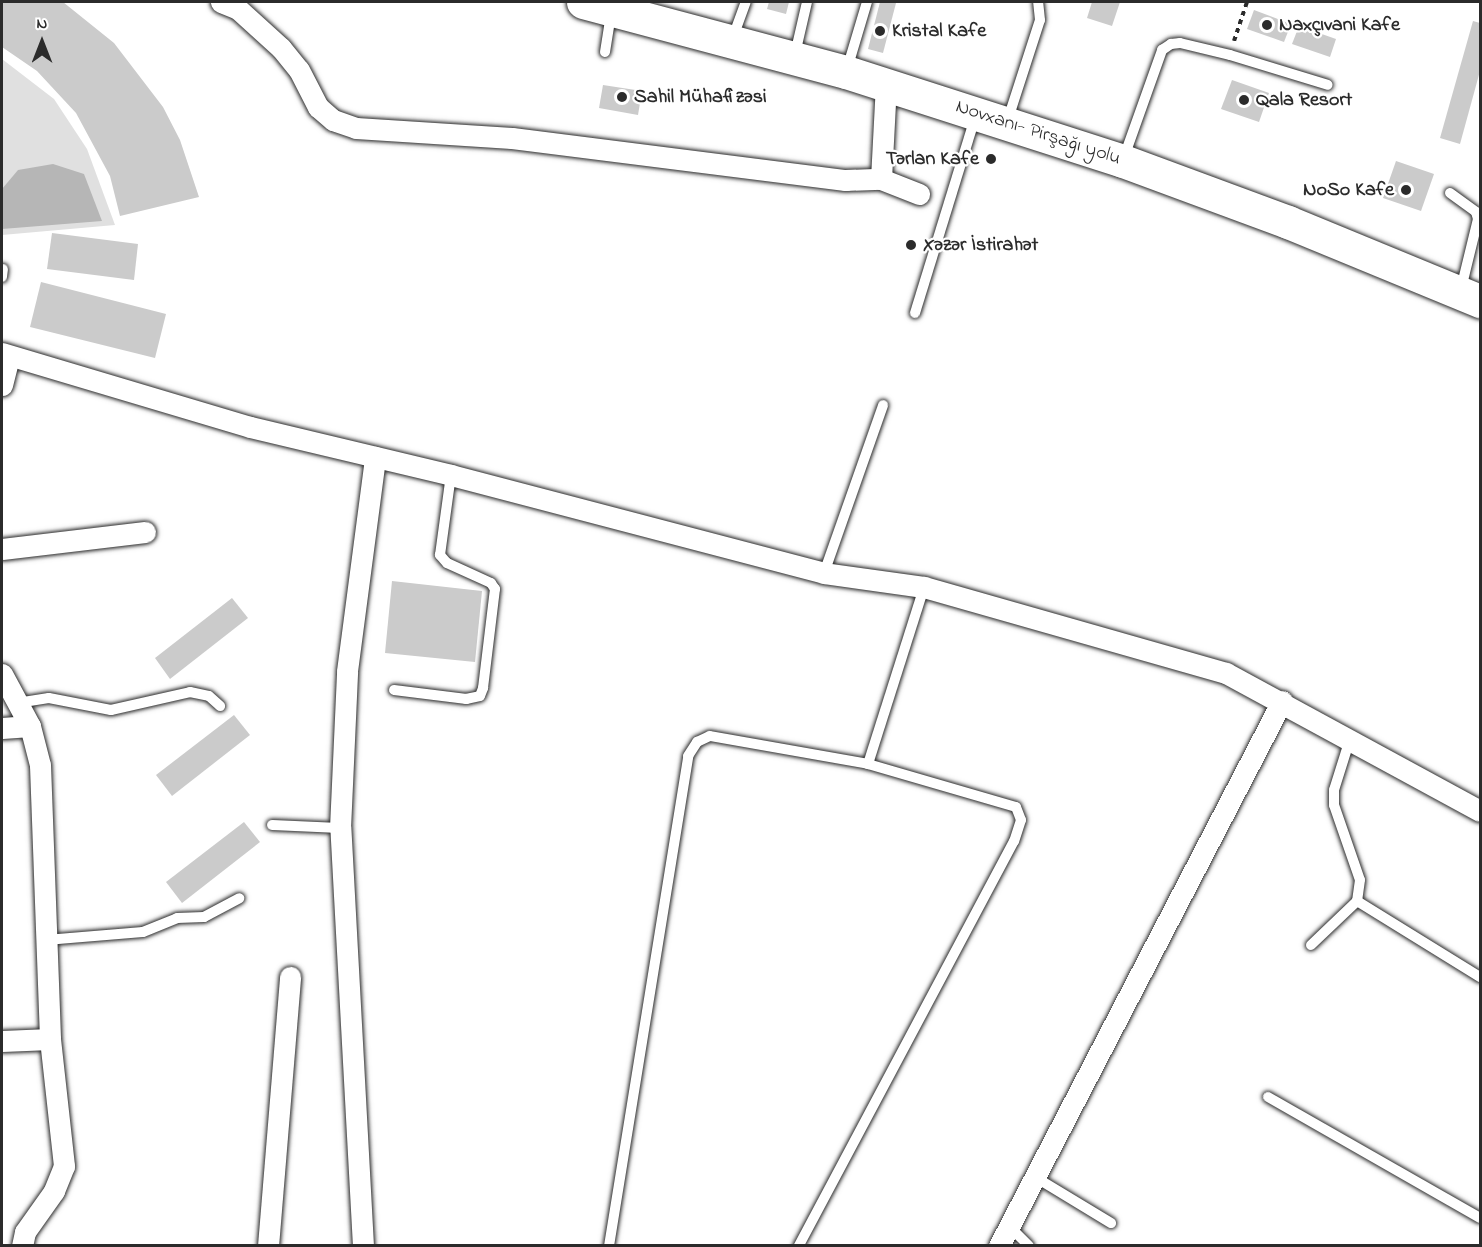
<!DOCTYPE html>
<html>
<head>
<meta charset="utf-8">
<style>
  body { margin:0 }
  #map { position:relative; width:1482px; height:1247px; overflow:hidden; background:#fff; font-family:"Indie Flower",sans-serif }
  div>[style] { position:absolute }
  .green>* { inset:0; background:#e0e0e0 }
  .water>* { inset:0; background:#b6b6b6 }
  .building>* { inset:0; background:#cbcbcb }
  .path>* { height:4px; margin-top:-2px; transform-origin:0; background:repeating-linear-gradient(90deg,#2b2b2b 0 4.5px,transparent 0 9px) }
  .roads { filter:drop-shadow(0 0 2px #2b2b2b) drop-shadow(0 0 2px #2b2b2b) }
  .lane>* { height:10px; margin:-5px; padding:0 5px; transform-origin:5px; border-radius:5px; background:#fff }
  .street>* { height:21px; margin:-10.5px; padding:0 10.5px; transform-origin:10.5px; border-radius:10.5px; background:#fff }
  .primary>* { height:33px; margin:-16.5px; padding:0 16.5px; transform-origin:16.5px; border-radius:16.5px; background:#fff }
  .dots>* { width:16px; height:16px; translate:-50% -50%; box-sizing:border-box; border:3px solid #fff; border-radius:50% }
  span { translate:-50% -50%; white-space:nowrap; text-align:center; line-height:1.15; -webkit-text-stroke:4.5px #fff; paint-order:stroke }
  .poi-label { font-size:20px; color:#2b2b2b; font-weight:700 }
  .left { translate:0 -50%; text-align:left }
  .right { translate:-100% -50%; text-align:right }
  .street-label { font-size:20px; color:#2b2b2b }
  .frame { position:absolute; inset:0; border:3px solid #2b2b2b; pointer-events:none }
  .north { position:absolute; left:12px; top:12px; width:60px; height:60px; -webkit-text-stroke:4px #fff; paint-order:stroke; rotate:0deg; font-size:16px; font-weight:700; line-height:24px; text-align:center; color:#2b2b2b }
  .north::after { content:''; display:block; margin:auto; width:21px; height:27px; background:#2b2b2b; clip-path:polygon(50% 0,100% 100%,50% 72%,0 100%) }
</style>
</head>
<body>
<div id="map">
  <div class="green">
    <i style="clip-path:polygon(2px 59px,54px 99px,87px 149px,115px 225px,2px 235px)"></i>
  </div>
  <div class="water">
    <i style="clip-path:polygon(53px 164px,84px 174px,102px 221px,2px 229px,2px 189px,18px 170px)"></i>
  </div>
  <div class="building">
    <i style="clip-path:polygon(2px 2px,63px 2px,114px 43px,163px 107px,180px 140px,199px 197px,120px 216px,110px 176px,76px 113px,37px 71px,2px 47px)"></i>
    <i style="clip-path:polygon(769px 2px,789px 2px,786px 14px,767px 9px)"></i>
    <i style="clip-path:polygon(880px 2px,896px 3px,883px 53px,868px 49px)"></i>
    <i style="clip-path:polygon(1092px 2px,1120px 2px,1112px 26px,1087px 18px)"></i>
    <i style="clip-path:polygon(1254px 10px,1291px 24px,1284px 42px,1247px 29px)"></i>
    <i style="clip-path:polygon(1473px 21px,1480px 23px,1480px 71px,1460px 144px,1440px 138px)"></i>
    <i style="clip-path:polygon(1299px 26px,1336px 39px,1330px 57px,1292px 44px)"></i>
    <i style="clip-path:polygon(1232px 80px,1269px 93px,1259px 122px,1221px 109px)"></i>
    <i style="clip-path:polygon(603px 85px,642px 91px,638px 115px,599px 108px)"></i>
    <i style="clip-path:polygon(1396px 161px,1434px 174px,1421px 211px,1383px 198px)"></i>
    <i style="clip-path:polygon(52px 233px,138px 244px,134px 280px,47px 269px)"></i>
    <i style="clip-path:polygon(41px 282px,166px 314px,155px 358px,30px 327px)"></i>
    <i style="clip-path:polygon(392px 581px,482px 591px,475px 662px,385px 653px)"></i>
    <i style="clip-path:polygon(232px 598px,248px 618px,170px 679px,155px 658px)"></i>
    <i style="clip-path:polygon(234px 715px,250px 735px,172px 796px,156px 775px)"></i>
    <i style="clip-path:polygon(244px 822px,260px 842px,182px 903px,166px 882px)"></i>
  </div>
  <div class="path">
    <i style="left:1234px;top:41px;width:41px;rotate:-71.6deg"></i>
  </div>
  <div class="roads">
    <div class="lane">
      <i style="left:733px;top:37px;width:37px;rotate:-70deg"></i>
      <i style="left:605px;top:52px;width:38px;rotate:-81deg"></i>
      <i style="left:795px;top:54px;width:53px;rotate:-77deg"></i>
      <i style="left:847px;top:69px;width:70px;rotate:-73.4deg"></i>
      <i style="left:1007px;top:122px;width:107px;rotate:-72.1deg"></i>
      <i style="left:1040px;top:20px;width:18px;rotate:-96deg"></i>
      <i style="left:1124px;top:157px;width:114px;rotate:-70.4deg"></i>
      <i style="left:1162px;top:50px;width:11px;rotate:-34deg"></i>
      <i style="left:1171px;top:44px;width:9px;rotate:-6deg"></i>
      <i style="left:1180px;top:43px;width:51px;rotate:13.5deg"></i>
      <i style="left:1230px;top:55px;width:102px;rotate:17deg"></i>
      <i style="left:1450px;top:193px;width:32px;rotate:36deg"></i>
      <i style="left:1476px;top:212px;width:7px;rotate:74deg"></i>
      <i style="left:1478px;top:219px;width:72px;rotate:103.7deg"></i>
      <i style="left:2px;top:277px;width:8px;rotate:-83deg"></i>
      <i style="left:915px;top:313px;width:204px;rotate:-72.9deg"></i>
      <i style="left:824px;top:573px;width:178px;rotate:-70.6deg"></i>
      <i style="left:394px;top:690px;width:73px;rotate:7.1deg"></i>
      <i style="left:466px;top:699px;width:14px;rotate:-12deg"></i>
      <i style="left:480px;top:696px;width:9px;rotate:-69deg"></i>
      <i style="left:483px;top:688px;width:100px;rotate:-83.1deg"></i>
      <i style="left:495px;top:589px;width:7px;rotate:-124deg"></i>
      <i style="left:491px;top:583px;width:48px;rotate:-155.6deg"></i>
      <i style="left:447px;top:563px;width:11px;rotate:-131deg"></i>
      <i style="left:440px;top:555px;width:81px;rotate:-82.2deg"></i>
      <i style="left:17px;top:703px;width:32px;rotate:-9deg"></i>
      <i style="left:49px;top:698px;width:63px;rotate:11deg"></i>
      <i style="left:111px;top:710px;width:81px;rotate:-12.8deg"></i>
      <i style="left:190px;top:692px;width:19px;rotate:12deg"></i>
      <i style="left:209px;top:696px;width:15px;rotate:42deg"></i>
      <i style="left:1350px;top:739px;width:53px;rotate:107.4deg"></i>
      <i style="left:1334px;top:790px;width:15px;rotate:90deg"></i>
      <i style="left:1334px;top:805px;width:79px;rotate:70.9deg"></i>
      <i style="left:1360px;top:880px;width:21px;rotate:98deg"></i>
      <i style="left:1357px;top:901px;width:145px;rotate:31.7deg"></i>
      <i style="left:868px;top:764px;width:186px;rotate:-72.4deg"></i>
      <i style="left:272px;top:825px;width:68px;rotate:2.5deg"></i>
      <i style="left:46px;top:940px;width:97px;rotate:-4.7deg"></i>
      <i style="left:143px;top:932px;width:37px;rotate:-22deg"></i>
      <i style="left:177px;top:918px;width:27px;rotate:-2deg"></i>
      <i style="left:204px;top:917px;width:40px;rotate:-28deg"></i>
      <i style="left:1311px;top:945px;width:64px;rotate:-43.7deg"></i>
      <i style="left:1268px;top:1097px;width:244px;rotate:29.7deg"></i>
      <i style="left:1035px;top:1177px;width:89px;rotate:31.2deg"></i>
      <i style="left:1009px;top:1226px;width:28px;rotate:45deg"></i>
      <i style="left:609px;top:1246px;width:496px;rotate:-80.8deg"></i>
      <i style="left:688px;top:756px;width:17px;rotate:-57deg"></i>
      <i style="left:697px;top:742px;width:14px;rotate:-25deg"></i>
      <i style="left:710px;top:736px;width:160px;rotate:10deg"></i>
      <i style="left:868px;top:764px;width:154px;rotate:16.2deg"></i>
      <i style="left:1016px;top:807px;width:14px;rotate:69deg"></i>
      <i style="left:1021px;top:820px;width:22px;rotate:108deg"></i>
      <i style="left:1014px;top:841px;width:459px;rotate:118deg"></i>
    </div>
    <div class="street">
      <i style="left:221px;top:2px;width:18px;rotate:22deg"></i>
      <i style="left:238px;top:9px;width:58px;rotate:42.2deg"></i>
      <i style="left:281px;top:48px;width:28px;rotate:51deg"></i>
      <i style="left:299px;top:70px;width:42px;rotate:62.8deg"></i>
      <i style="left:318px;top:107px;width:20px;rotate:41deg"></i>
      <i style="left:333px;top:120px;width:24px;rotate:19deg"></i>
      <i style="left:356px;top:128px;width:156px;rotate:3.7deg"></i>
      <i style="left:512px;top:138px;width:336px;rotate:7.2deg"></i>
      <i style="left:845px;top:180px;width:36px;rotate:-2deg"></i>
      <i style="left:881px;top:179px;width:41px;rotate:21.5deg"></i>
      <i style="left:881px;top:179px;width:95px;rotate:-87deg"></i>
      <i style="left:2px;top:353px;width:259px;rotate:16.6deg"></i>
      <i style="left:250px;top:427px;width:207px;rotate:13.4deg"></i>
      <i style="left:451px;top:475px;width:386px;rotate:14.7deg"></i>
      <i style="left:824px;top:573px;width:101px;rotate:8deg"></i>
      <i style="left:924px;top:587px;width:314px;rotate:15.9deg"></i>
      <i style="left:1226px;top:673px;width:289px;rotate:28.5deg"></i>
      <i style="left:2px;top:385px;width:30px;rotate:-76deg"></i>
      <i style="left:2px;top:549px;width:144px;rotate:-6.8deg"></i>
      <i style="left:2px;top:674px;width:59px;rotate:61.7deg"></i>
      <i style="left:30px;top:726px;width:40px;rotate:75.6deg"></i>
      <i style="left:40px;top:765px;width:274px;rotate:87.9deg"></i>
      <i style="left:50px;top:1039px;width:128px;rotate:83.7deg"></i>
      <i style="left:64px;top:1166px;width:27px;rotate:112deg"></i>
      <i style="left:54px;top:1191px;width:50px;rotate:125.3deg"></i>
      <i style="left:25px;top:1232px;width:14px;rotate:102deg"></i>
      <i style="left:2px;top:728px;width:28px;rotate:-4deg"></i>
      <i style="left:2px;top:1041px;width:48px;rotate:-2.4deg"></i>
      <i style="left:268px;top:1246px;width:270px;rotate:-85.3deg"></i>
      <i style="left:363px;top:1246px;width:419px;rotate:-93.1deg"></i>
      <i style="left:340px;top:828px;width:157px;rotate:-87.4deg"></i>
      <i style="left:347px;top:671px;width:216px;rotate:-82.5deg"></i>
      <i style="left:999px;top:1246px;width:614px;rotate:-62.56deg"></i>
    </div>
    <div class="primary">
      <i style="left:583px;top:2px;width:272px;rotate:14.9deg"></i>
      <i style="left:846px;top:72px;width:291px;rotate:17.8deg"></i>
      <i style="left:1123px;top:161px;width:176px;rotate:20.3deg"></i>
      <i style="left:1288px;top:222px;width:208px;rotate:22.4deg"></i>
    </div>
  </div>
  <div class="dots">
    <i style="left:1267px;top:25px;background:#2b2b2b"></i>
    <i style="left:880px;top:31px;background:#2b2b2b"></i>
    <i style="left:622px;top:97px;background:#2b2b2b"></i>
    <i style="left:1244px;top:100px;background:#2b2b2b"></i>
    <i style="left:991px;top:159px;background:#2b2b2b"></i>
    <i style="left:1406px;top:190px;background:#2b2b2b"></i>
    <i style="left:911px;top:245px;background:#2b2b2b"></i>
  </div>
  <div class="poi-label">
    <span class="left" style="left:1279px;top:25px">Naxçıvani Kafe</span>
    <span class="left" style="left:892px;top:31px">Kristal Kafe</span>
    <span class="left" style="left:634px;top:97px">Sahil Mühafizəsi</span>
    <span class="left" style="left:1256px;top:100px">Qala Resort</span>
    <span class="right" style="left:979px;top:159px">Tərlan Kafe</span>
    <span class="right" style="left:1394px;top:190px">NoSo Kafe</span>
    <span class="left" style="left:923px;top:245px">Xəzər İstirahət</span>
  </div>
  <div class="street-label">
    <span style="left:1038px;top:133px;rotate:18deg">Novxanı- Pirşağı yolu</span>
  </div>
  <div class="frame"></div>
  <div class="north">N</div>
</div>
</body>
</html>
